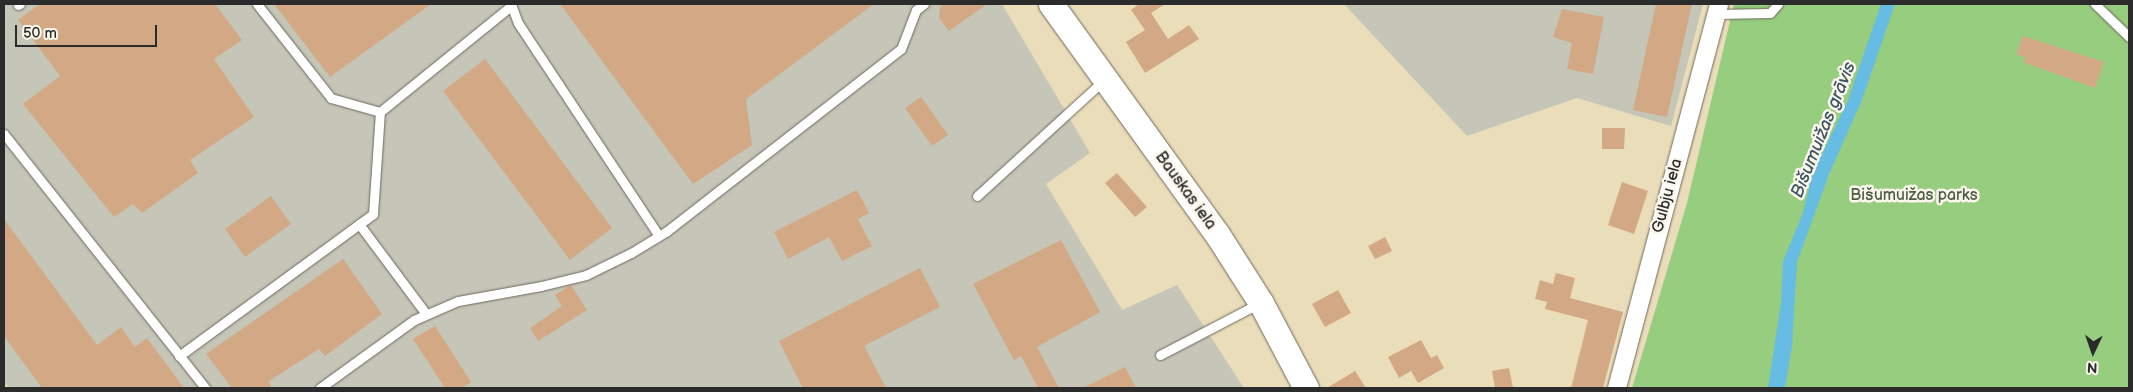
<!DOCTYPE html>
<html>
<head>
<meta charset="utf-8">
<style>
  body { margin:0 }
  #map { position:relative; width:2133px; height:392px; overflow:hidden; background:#eaddb9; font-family:"Balsamiq Sans",sans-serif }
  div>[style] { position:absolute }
  .industrial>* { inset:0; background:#c5c5b8 }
  .green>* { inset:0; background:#97cd7f }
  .water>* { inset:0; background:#67bce3 }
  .building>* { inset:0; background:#d2a984 }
  .roads { filter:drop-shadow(0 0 1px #6e695d) drop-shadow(0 0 1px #6e695d) }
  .lane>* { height:9px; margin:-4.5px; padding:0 4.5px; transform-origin:4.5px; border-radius:4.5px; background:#fff }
  .street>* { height:18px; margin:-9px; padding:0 9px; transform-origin:9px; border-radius:9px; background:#fff }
  .secondary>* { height:25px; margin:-12.5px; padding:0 12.5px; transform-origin:12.5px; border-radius:12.5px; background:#fff }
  span { translate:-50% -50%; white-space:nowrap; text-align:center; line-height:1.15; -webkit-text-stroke:5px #fbf7ec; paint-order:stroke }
  .street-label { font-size:16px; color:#2b2b2b }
  .park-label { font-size:16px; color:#4b5c44 }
  .water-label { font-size:18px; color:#3d5662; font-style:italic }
  .frame { position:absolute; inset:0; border:5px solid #2b2b2b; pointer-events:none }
  .north { position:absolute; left:2068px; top:327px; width:50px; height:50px; -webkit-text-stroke:4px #fbf7ec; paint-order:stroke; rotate:183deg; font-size:14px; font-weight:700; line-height:20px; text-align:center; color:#2b2b2b }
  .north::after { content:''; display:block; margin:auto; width:18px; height:22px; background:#2b2b2b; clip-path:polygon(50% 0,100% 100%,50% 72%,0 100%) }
  .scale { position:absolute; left:15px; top:25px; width:142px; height:22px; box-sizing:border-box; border:2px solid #2b2b2b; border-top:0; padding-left:6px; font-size:15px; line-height:18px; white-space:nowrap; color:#2b2b2b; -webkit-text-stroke:4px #fbf7ec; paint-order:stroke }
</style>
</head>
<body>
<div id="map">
  <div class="industrial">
    <i style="clip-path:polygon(4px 4px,1002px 4px,1090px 153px,1046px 184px,1122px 310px,1177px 285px,1244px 388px,10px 388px,4px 383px)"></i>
    <i style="clip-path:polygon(1344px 4px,1703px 4px,1671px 126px,1577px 98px,1467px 136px)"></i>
  </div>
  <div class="green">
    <i style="clip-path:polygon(1734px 4px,2129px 4px,2129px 388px,1632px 388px,1687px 203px)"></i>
  </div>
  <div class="water">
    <i style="clip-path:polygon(1881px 4px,1895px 4px,1862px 100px,1830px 172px,1797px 262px,1792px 346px,1785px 388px,1768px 388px,1781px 303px,1783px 261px,1803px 213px,1812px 175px,1848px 100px)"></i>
  </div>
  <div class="building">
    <i style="clip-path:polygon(40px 4px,215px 4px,242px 40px,214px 59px,254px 117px,190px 160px,198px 173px,142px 213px,133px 204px,114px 217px,23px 104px,60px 76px,18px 20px)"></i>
    <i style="clip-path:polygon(274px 4px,431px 4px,330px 77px)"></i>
    <i style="clip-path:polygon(560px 4px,874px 4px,746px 99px,752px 145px,693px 184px)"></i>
    <i style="clip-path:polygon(943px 4px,987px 4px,949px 31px,939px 18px,940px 8px)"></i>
    <i style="clip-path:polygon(1139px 4px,1165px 4px,1151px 13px,1168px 39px,1189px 25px,1199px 39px,1145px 73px,1126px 42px,1145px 30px,1131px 10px)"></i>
    <i style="clip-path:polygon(1656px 4px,1692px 4px,1667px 117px,1633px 110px)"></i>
    <i style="clip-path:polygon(1562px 9px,1604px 17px,1593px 74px,1567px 69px,1572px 43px,1553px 37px)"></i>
    <i style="clip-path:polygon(2023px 36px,2104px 62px,2095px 88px,2023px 62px,2025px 57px,2016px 54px)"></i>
    <i style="clip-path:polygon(485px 59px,612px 228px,570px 260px,443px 91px)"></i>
    <i style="clip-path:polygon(921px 97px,948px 135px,932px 146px,905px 108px)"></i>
    <i style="clip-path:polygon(1602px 128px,1625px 128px,1624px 149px,1602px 149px)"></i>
    <i style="clip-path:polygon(1117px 173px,1147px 207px,1135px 217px,1105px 183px)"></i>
    <i style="clip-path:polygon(1622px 182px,1648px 191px,1634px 234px,1608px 225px)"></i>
    <i style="clip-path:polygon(857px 190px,869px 213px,858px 219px,872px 246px,842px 261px,829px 237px,788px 259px,774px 232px)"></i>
    <i style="clip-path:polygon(271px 196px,291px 224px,245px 257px,225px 229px)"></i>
    <i style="clip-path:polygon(4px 219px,97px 345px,121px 327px,135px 347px,147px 338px,184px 388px,42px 388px,4px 336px)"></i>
    <i style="clip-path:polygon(1385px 237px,1392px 251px,1375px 259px,1368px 246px)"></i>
    <i style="clip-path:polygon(1061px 240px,1100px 312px,1037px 347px,1059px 388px,1038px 388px,1021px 356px,1014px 360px,973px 284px)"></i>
    <i style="clip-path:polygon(343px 259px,382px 314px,325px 356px,319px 349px,269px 381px,271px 388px,232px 388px,206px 354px)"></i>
    <i style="clip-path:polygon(920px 268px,940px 307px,864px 346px,886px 388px,803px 388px,779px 341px)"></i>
    <i style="clip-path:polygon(1556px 273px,1575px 278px,1570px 298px,1623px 312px,1603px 388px,1571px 388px,1588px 320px,1545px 309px,1547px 302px,1535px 299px,1540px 280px,1553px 284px)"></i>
    <i style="clip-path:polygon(571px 285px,587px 310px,538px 341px,530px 328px,562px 306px,555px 295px)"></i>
    <i style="clip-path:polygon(1338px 290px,1351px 313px,1325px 327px,1312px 304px)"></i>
    <i style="clip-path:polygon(435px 326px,471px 382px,462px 388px,445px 388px,413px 339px)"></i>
    <i style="clip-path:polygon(1421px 340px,1431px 358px,1437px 355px,1444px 368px,1418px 383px,1411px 371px,1399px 378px,1388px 357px)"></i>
    <i style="clip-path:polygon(1125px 367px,1136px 388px,1083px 388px)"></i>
    <i style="clip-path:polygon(1509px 368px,1513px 388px,1495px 388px,1492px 371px)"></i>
    <i style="clip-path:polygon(1355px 371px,1366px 388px,1327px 388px)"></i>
  </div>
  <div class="roads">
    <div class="lane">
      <i style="left:257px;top:4px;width:120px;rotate:51.8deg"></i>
      <i style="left:331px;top:98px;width:51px;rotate:15.9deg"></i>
      <i style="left:511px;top:4px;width:20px;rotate:70deg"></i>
      <i style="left:518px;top:23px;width:255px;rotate:56.5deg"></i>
      <i style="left:2095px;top:4px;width:47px;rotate:44.1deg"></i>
      <i style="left:18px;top:5px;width:2px;rotate:-27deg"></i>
      <i style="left:1717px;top:14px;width:53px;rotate:-1.1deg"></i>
      <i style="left:1770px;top:13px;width:12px;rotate:-48deg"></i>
      <i style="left:4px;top:134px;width:324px;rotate:51.6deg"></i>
      <i style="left:977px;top:196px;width:172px;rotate:-42.4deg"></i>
      <i style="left:359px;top:224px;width:112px;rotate:53.3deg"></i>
      <i style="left:1160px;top:355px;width:113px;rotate:-27.5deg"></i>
      <i style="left:179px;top:356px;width:240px;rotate:-36.2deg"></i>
      <i style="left:373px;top:214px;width:102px;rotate:-86.1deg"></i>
      <i style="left:380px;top:112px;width:169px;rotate:-39deg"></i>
      <i style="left:320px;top:388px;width:116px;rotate:-35.9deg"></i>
      <i style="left:414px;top:320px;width:48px;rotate:-23.4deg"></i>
      <i style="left:458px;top:301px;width:84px;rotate:-10.2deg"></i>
      <i style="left:541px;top:286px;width:46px;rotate:-13.7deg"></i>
      <i style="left:586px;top:275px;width:50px;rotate:-26.1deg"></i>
      <i style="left:631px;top:253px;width:42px;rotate:-31.4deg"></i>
      <i style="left:667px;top:231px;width:296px;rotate:-37.9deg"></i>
      <i style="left:901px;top:49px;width:42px;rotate:-69deg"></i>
      <i style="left:916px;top:10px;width:10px;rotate:-37deg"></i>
    </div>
    <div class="street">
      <i style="left:1617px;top:388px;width:397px;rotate:-75.1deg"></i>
    </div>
    <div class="secondary">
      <i style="left:1051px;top:4px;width:284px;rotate:54.2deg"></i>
      <i style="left:1217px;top:234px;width:82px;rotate:57.5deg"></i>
      <i style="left:1261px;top:303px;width:96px;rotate:62.1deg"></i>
    </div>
  </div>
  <div class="street-label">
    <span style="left:1185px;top:191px;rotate:54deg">Bauskas iela</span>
    <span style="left:1668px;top:196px;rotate:-75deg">Gulbju iela</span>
  </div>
  <div class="park-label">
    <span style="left:1914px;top:196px">Bišumuižas parks</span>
  </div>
  <div class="water-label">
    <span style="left:1824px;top:130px;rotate:-68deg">Bišumuižas grāvis</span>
  </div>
  <div class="frame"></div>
  <div class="north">N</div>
  <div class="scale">50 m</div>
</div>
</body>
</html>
